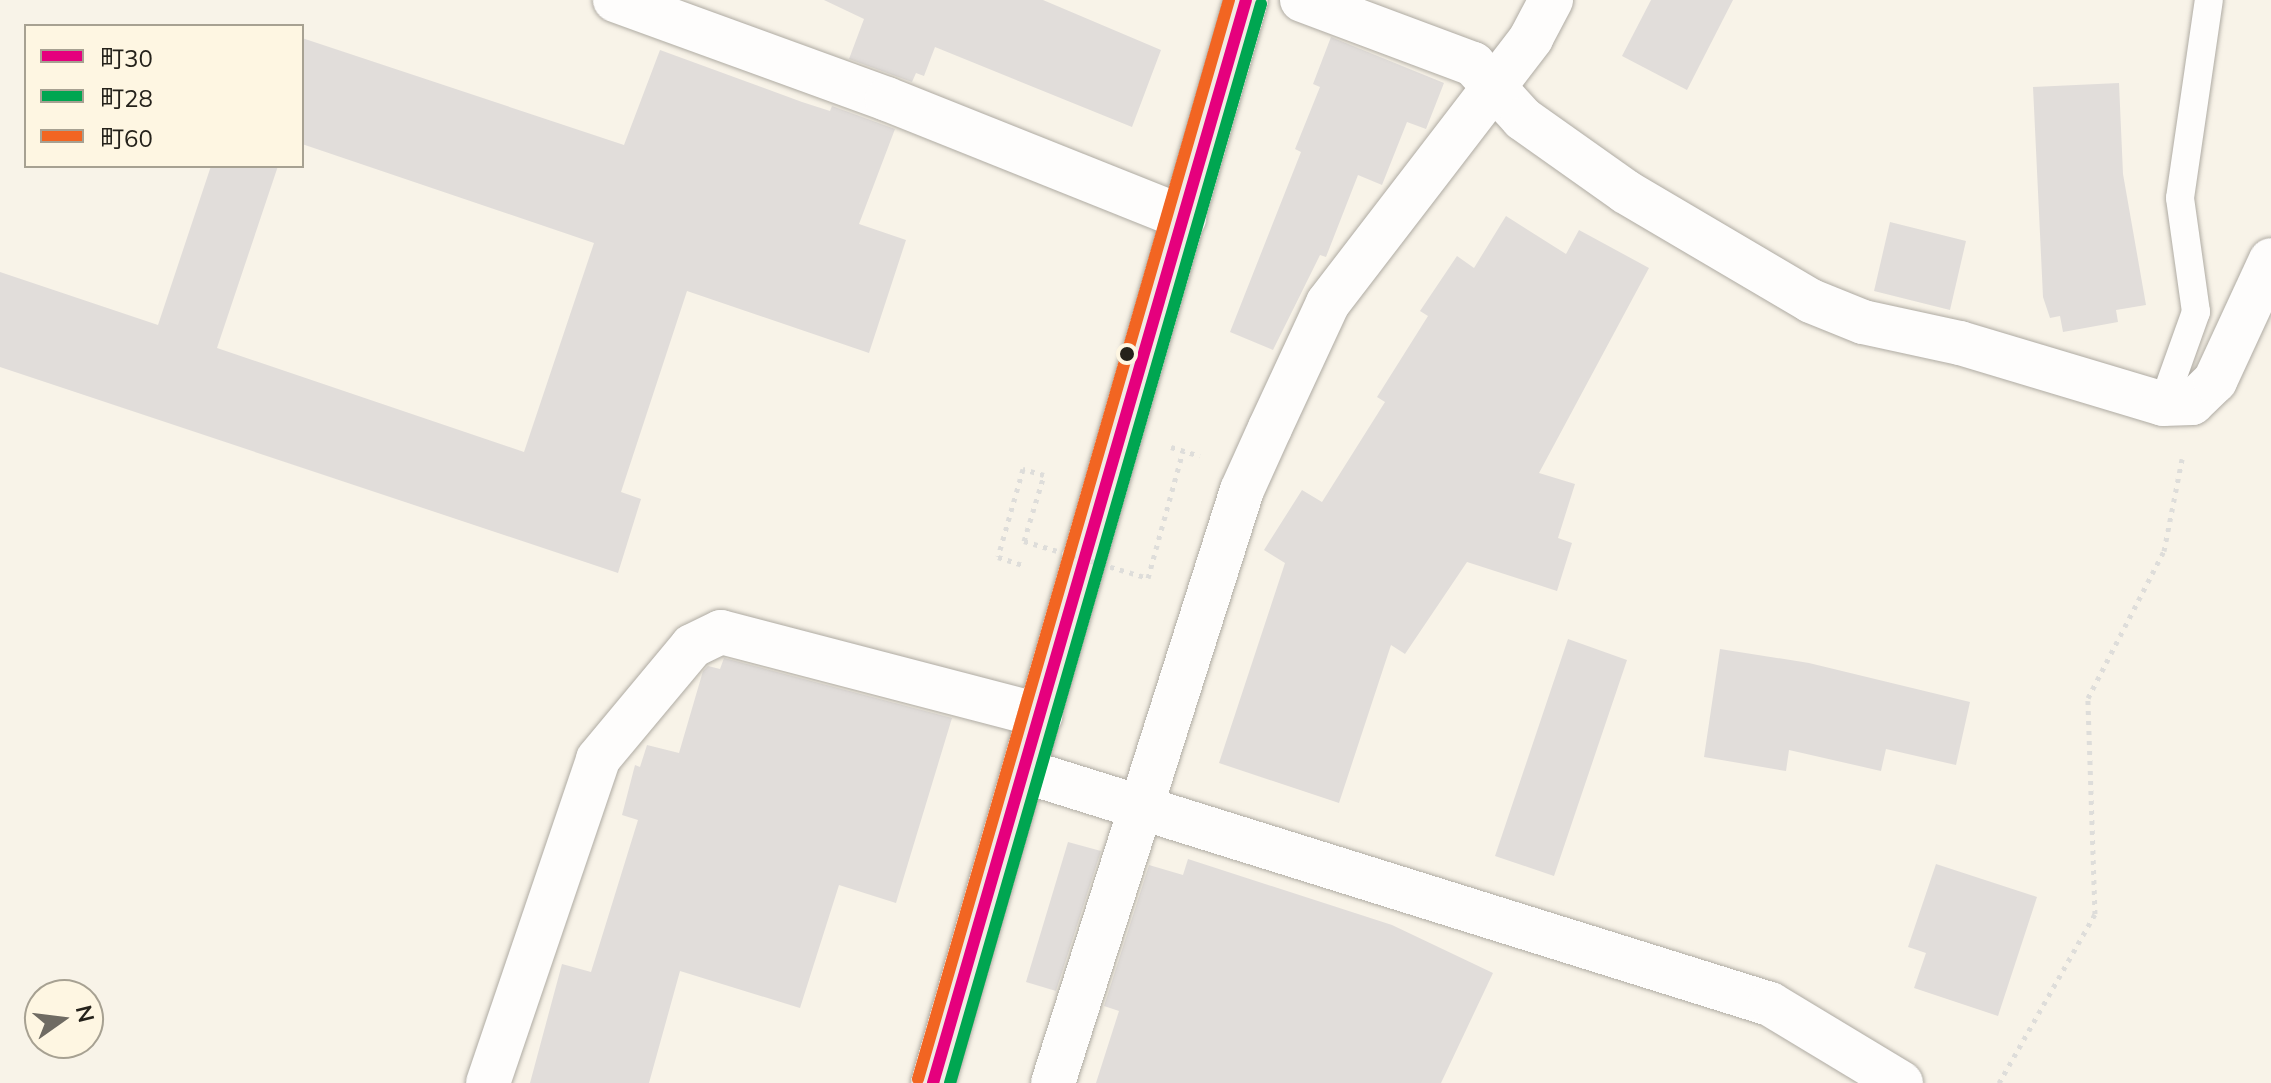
<!DOCTYPE html>
<html>
<head>
<meta charset="utf-8">
<style>
  body { margin:0 }
  #map { position:relative; width:2271px; height:1083px; overflow:hidden; background:#f8f3e8; font-family:Mulish,"Noto Sans JP",sans-serif }
  div>[style] { position:absolute }
  .building>* { inset:0; background:#e1ddda }
  .path>* { height:5px; margin-top:-2.5px; transform-origin:0; background:repeating-linear-gradient(90deg,#deddda 0 4px,transparent 0 10px) }
  .roads { filter:drop-shadow(0 0 2px #afaba3) drop-shadow(0 0 2px #afaba3) }
  .service>* { height:28px; margin:-14px; padding:0 14px; transform-origin:14px; border-radius:14px; background:#fefdfc }
  .minor>* { height:44px; margin:-22px; padding:0 22px; transform-origin:22px; border-radius:22px; background:#fefdfc }
  .primary>* { height:44px; margin:-22px; padding:0 22px; transform-origin:22px; border-radius:22px; background:#f1eae3 }
  .path-bridge>* { height:5px; margin-top:-2.5px; transform-origin:0; background:repeating-linear-gradient(90deg,#deddda 0 4px,transparent 0 10px) }
  .bus-1>* { height:12px; margin:-6px; padding:0 6px; transform-origin:6px; border-radius:6px; background:#e5007d }
  .bus-2>* { height:12px; margin:-6px; padding:0 6px; transform-origin:6px; border-radius:6px; background:#00a651 }
  .bus-3>* { height:12px; margin:-6px; padding:0 6px; transform-origin:6px; border-radius:6px; background:#f26522 }
  .dots>* { width:22px; height:22px; translate:-50% -50%; box-sizing:border-box; border:4px solid #fef6e2; border-radius:50% }
  span { translate:-50% -50%; white-space:nowrap; text-align:center; line-height:1.15; -webkit-text-stroke:6px #fef6e2; paint-order:stroke }
  .legend { position:absolute; left:24px; top:24px; width:280px; height:144px; box-sizing:border-box; background:#fef6e2; border:2px solid #a7a192; margin:0; padding:10px 14px; list-style:none; font-size:24px; color:#25221b }
  .legend li { display:flex; align-items:center; gap:16px; height:40px }
  .legend b { width:40px; border:2px solid #a7a192 }
  .north { position:absolute; left:24px; top:979px; width:80px; height:80px; box-sizing:border-box; background:#fef6e2; border:2px solid #a7a192; border-radius:50%; rotate:76deg; font-size:22px; font-weight:700; line-height:32px; text-align:center; color:#25221b }
  .north::after { content:''; display:block; margin:auto; width:28px; height:36px; background:#6f6b63; clip-path:polygon(50% 0,100% 100%,50% 72%,0 100%) }
</style>
</head>
<body>
<div id="map">
  <div class="building">
    <i style="clip-path:polygon(824px 0,1043px 0,1161px 50px,1132px 127px,935px 47px,924px 76px,916px 73px,912px 82px,849px 59px,864px 19px)"></i>
    <i style="clip-path:polygon(1651px 0,1733px 0,1687px 90px,1622px 56px)"></i>
    <i style="clip-path:polygon(1331px 37px,1444px 83px,1426px 129px,1407px 122px,1382px 185px,1358px 175px,1326px 257px,1320px 255px,1273px 350px,1230px 332px,1301px 152px,1295px 149px,1320px 87px,1313px 84px)"></i>
    <i style="clip-path:polygon(302px 38px,624px 145px,660px 50px,802px 102px,830px 111px,832px 106px,895px 129px,859px 224px,906px 240px,869px 353px,687px 291px,621px 492px,641px 499px,618px 573px,0 367px,0 272px,158px 325px,211px 166px,278px 166px,217px 348px,524px 452px,594px 243px,302px 144px)"></i>
    <i style="clip-path:polygon(2119px 83px,2123px 174px,2146px 305px,2116px 310px,2118px 322px,2063px 332px,2060px 316px,2050px 318px,2043px 297px,2033px 87px)"></i>
    <i style="clip-path:polygon(1506px 216px,1566px 254px,1579px 230px,1649px 268px,1539px 473px,1575px 484px,1558px 538px,1572px 543px,1557px 591px,1467px 562px,1405px 654px,1391px 645px,1339px 803px,1219px 763px,1285px 563px,1264px 550px,1302px 490px,1322px 502px,1385px 402px,1377px 397px,1428px 316px,1420px 311px,1457px 256px,1474px 268px)"></i>
    <i style="clip-path:polygon(1890px 222px,1966px 241px,1950px 310px,1874px 291px)"></i>
    <i style="clip-path:polygon(1568px 639px,1627px 660px,1554px 876px,1495px 856px)"></i>
    <i style="clip-path:polygon(1720px 649px,1809px 663px,1970px 702px,1956px 765px,1886px 749px,1881px 771px,1789px 750px,1786px 771px,1704px 757px)"></i>
    <i style="clip-path:polygon(724px 658px,952px 718px,896px 903px,839px 885px,800px 1008px,680px 971px,649px 1083px,530px 1083px,562px 964px,591px 972px,638px 820px,622px 815px,635px 765px,640px 767px,647px 745px,679px 753px,703px 671px,708px 666px,720px 669px)"></i>
    <i style="clip-path:polygon(1068px 842px,1101px 851px,1056px 991px,1026px 982px)"></i>
    <i style="clip-path:polygon(1188px 859px,1392px 925px,1493px 973px,1441px 1083px,1096px 1083px,1119px 1011px,1104px 1006px,1149px 865px,1183px 875px)"></i>
    <i style="clip-path:polygon(1936px 864px,2037px 897px,1998px 1016px,1914px 988px,1926px 953px,1908px 947px)"></i>
  </div>
  <div class="path">
    <i style="left:1171px;top:447px;width:30px;rotate:17deg"></i>
    <i style="left:1024px;top:541px;width:69px;rotate:-73.1deg"></i>
    <i style="left:1044px;top:475px;width:22px;rotate:-164deg"></i>
    <i style="left:1023px;top:469px;width:91px;rotate:105.9deg"></i>
    <i style="left:998px;top:557px;width:28px;rotate:18deg"></i>
    <i style="left:1148px;top:578px;width:132px;rotate:-74.6deg"></i>
    <i style="left:1999px;top:1083px;width:194px;rotate:-60.4deg"></i>
    <i style="left:2095px;top:914px;width:216px;rotate:-91.9deg"></i>
    <i style="left:2088px;top:698px;width:165px;rotate:-62.7deg"></i>
    <i style="left:2164px;top:551px;width:94px;rotate:-78.9deg"></i>
  </div>
  <div class="roads">
    <div class="service">
      <i style="left:2163px;top:404px;width:98px;rotate:-70.3deg"></i>
      <i style="left:2196px;top:312px;width:115px;rotate:-98deg"></i>
      <i style="left:2180px;top:198px;width:200px;rotate:-81.7deg"></i>
    </div>
    <div class="minor">
      <i style="left:615px;top:0;width:289px;rotate:20deg"></i>
      <i style="left:887px;top:99px;width:320px;rotate:21.8deg"></i>
      <i style="left:1302px;top:0;width:183px;rotate:20.5deg"></i>
      <i style="left:1473px;top:64px;width:74px;rotate:47.7deg"></i>
      <i style="left:1523px;top:119px;width:126px;rotate:35.3deg"></i>
      <i style="left:1626px;top:192px;width:215px;rotate:30.5deg"></i>
      <i style="left:1811px;top:301px;width:56px;rotate:22deg"></i>
      <i style="left:1863px;top:322px;width:99px;rotate:12.2deg"></i>
      <i style="left:1960px;top:343px;width:212px;rotate:16.7deg"></i>
      <i style="left:2163px;top:404px;width:29px;rotate:-2deg"></i>
      <i style="left:2192px;top:403px;width:32px;rotate:-44deg"></i>
      <i style="left:2215px;top:381px;width:133px;rotate:-65.2deg"></i>
      <i style="left:1024px;top:771px;width:782px;rotate:17.35deg"></i>
      <i style="left:1770px;top:1004px;width:153px;rotate:31.1deg"></i>
      <i style="left:488px;top:1083px;width:342px;rotate:-71.2deg"></i>
      <i style="left:598px;top:759px;width:147px;rotate:-50.2deg"></i>
      <i style="left:692px;top:646px;width:32px;rotate:-26deg"></i>
      <i style="left:721px;top:632px;width:330px;rotate:14.6deg"></i>
      <i style="left:1053px;top:1083px;width:622px;rotate:-72.32deg"></i>
      <i style="left:1242px;top:490px;width:68px;rotate:-65.7deg"></i>
      <i style="left:1270px;top:428px;width:138px;rotate:-65.1deg"></i>
      <i style="left:1328px;top:303px;width:334px;rotate:-52.5deg"></i>
      <i style="left:1531px;top:38px;width:43px;rotate:-62.2deg"></i>
    </div>
    <div class="primary">
      <i style="left:933px;top:1083px;width:1127px;rotate:-73.88deg"></i>
    </div>
  </div>
  <div class="path-bridge">
    <i style="left:1024px;top:541px;width:129px;rotate:16.6deg"></i>
  </div>
  <div class="bus-1">
    <i style="left:933px;top:1083px;width:1127px;rotate:-73.88deg"></i>
  </div>
  <div class="bus-2">
    <i style="left:950px;top:1083px;width:1123px;rotate:-73.92deg"></i>
  </div>
  <div class="bus-3">
    <i style="left:918px;top:1079px;width:1123px;rotate:-73.92deg"></i>
  </div>
  <div class="dots">
    <i style="left:1127px;top:354px;background:#25221b"></i>
  </div>
  <ul class="legend">
  <li><b style="height:10px;background:#e5007d"></b>町30</li>
  <li><b style="height:10px;background:#00a651"></b>町28</li>
  <li><b style="height:10px;background:#f26522"></b>町60</li>
  </ul>
  <div class="north">N</div>
</div>
</body>
</html>
